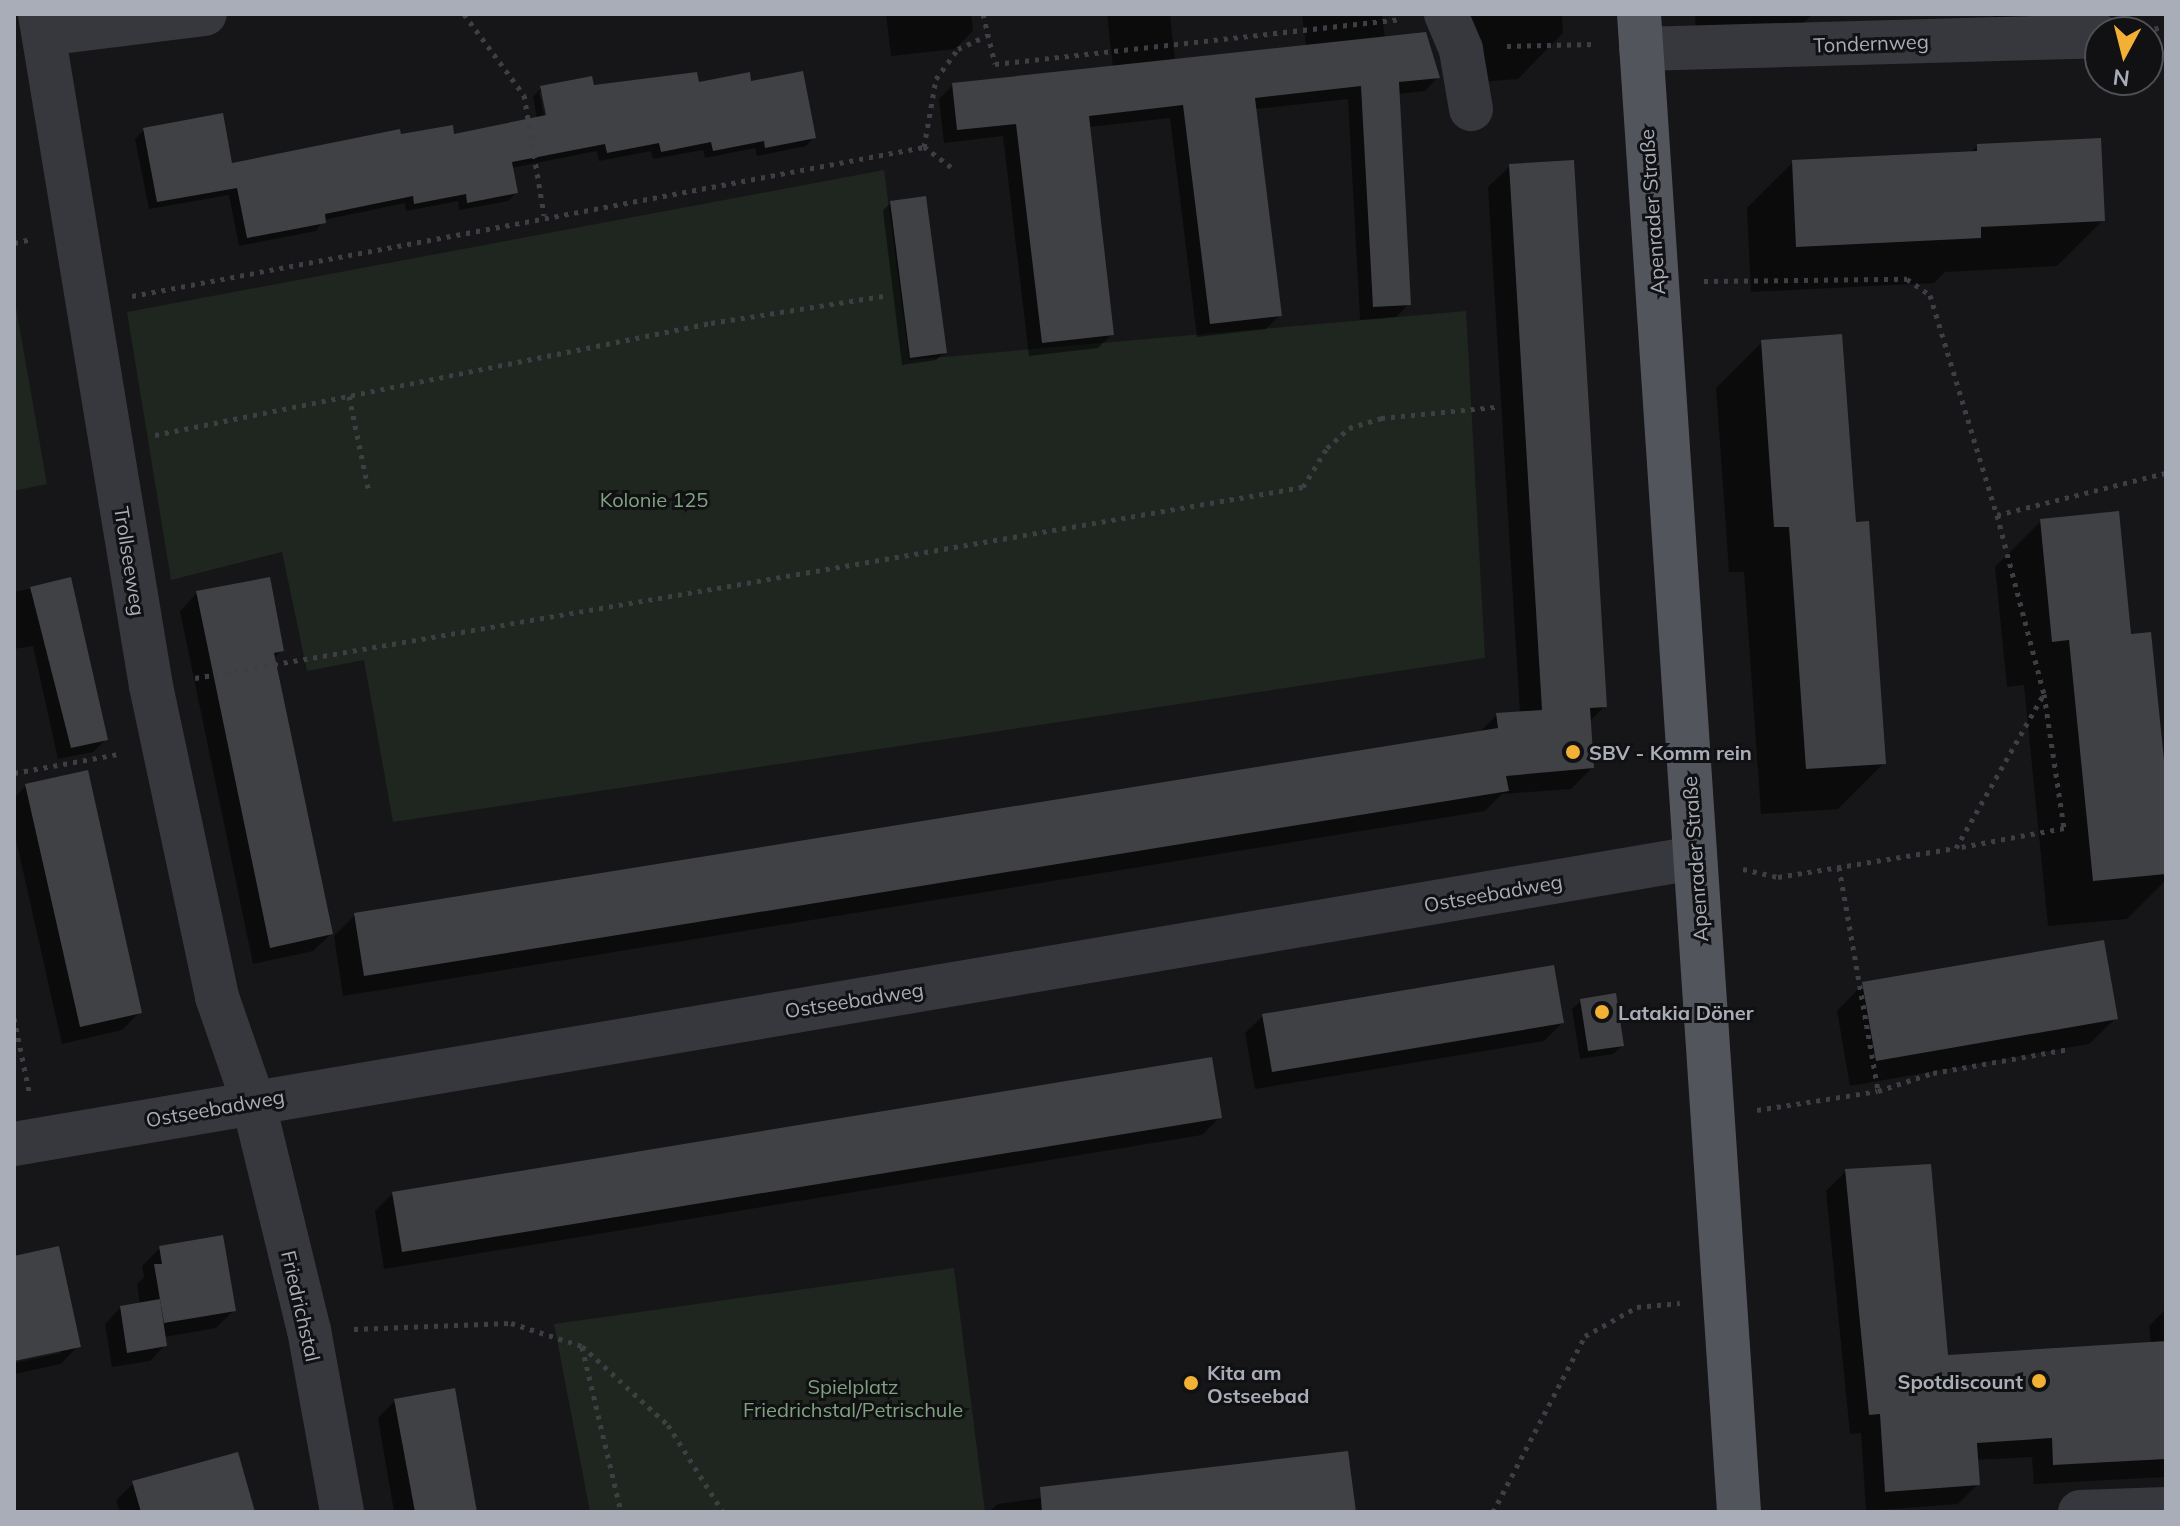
<!DOCTYPE html>
<html>
<head>
<meta charset="utf-8">
<style>
  body { margin:0 }
  #map { position:relative; width:2180px; height:1526px; overflow:hidden; background:#161618; font-family:Mulish,sans-serif }
  div>[style] { position:absolute }
  .green>* { inset:0; background:#1e261f }
  .shadow>* { inset:0; background:#0007 }
  .building>* { inset:0; background:#404145 }
  .path>* { height:5px; margin-top:-2.5px; transform-origin:0; background:repeating-linear-gradient(90deg,#3d3f44 0 4px,transparent 0 10px) }
  .minor>* { height:44px; margin:-22px; padding:0 22px; transform-origin:22px; border-radius:22px; background:#37383d }
  .major>* { height:44px; margin:-22px; padding:0 22px; transform-origin:22px; border-radius:22px; background:#53555c }
  .dots>* { width:22px; height:22px; translate:-50% -50%; box-sizing:border-box; border:4px solid #111113; border-radius:50% }
  span { translate:-50% -50%; white-space:nowrap; text-align:center; line-height:1.15; -webkit-text-stroke:6px #111113; paint-order:stroke }
  .street-label { font-size:20px; color:#a8adb8 }
  .park-label { font-size:20px; color:#7fa381 }
  .poi-label { font-size:20px; color:#a8adb8; font-weight:700 }
  .left { translate:0 -50%; text-align:left }
  .right { translate:-100% -50%; text-align:right }
  .frame { position:absolute; inset:0; border:16px solid #a8adb8; pointer-events:none }
  .north { position:absolute; left:2084px; top:16px; width:80px; height:80px; box-sizing:border-box; background:#111113; border:2px solid #4d4f55; border-radius:50%; rotate:187deg; font-size:22px; font-weight:700; line-height:32px; text-align:center; color:#a8adb8 }
  .north::after { content:''; display:block; margin:auto; width:28px; height:36px; background:#f2b134; clip-path:polygon(50% 0,100% 100%,50% 72%,0 100%) }
</style>
</head>
<body>
<div id="map">
  <div class="green">
    <i style="clip-path:polygon(884px 170px,909px 360px,1466px 311px,1485px 658px,393px 822px,364px 660px,307px 671px,282px 552px,171px 580px,127px 312px)"></i>
    <i style="clip-path:polygon(14px 296px,47px 484px,14px 491px)"></i>
    <i style="clip-path:polygon(954px 1268px,985px 1512px,590px 1512px,554px 1324px)"></i>
  </div>
  <div class="shadow">
    <i style="clip-path:polygon(886px 14px,971px 14px,973px 31px,955px 49px,891px 56px)"></i>
    <i style="clip-path:polygon(1107px 14px,1170px 14px,1175px 61px,1306px 46px,1302px 14px,1382px 14px,1385px 38px,1438px 77px,1425px 91px,1398px 94px,1409px 304px,1396px 317px,1360px 320px,1348px 99px,1255px 109px,1280px 315px,1266px 329px,1197px 337px,1170px 118px,1088px 127px,1112px 334px,1098px 348px,1029px 356px,1003px 136px,944px 143px,939px 99px,953px 85px,1113px 68px)"></i>
    <i style="clip-path:polygon(1450px 14px,1562px 14px,1563px 33px,1518px 79px,1454px 84px)"></i>
    <i style="clip-path:polygon(1695px 14px,1813px 14px,1794px 32px,1696px 38px)"></i>
    <i style="clip-path:polygon(1993px 14px,2038px 14px,2027px 25px,1994px 26px)"></i>
    <i style="clip-path:polygon(evenodd,750px 83px,814px 137px,806px 146px,757px 156px,755px 148px,705px 158px,703px 150px,653px 159px,651px 151px,599px 161px,597px 151px,511px 168px,516px 193px,508px 201px,459px 210px,458px 201px,406px 211px,405px 203px,324px 220px,316px 231px,239px 246px,229px 195px,149px 209px,135px 139px,144px 130px,231px 165px,400px 137px,453px 136px,537px 119px,533px 97px,541px 88px,750px 83px,539px 92px,543px 92px,550px 125px,546px 125px,539px 92px)"></i>
    <i style="clip-path:polygon(1978px 145px,2103px 220px,2057px 266px,1945px 272px,1934px 283px,1751px 292px,1747px 208px,1793px 162px,1970px 153px)"></i>
    <i style="clip-path:polygon(1510px 166px,1605px 706px,1589px 722px,1592px 768px,1571px 789px,1502px 794px,1485px 811px,343px 996px,334px 936px,355px 915px,1479px 733px,1497px 715px,1520px 714px,1488px 187px)"></i>
    <i style="clip-path:polygon(891px 202px,945px 352px,936px 360px,902px 365px,883px 211px)"></i>
    <i style="clip-path:polygon(1762px 342px,1854px 524px,1884px 763px,1838px 809px,1761px 814px,1744px 572px,1729px 572px,1716px 388px)"></i>
    <i style="clip-path:polygon(2041px 521px,2129px 636px,2166px 803px,2166px 880px,2127px 919px,2048px 926px,2024px 685px,2007px 687px,1995px 567px)"></i>
    <i style="clip-path:polygon(69px 580px,106px 739px,93px 752px,58px 759px,33px 646px,14px 649px,14px 592px)"></i>
    <i style="clip-path:polygon(197px 593px,282px 650px,273px 659px,331px 934px,313px 951px,253px 964px,180px 611px)"></i>
    <i style="clip-path:polygon(26px 786px,140px 1012px,122px 1030px,62px 1044px,14px 831px,14px 798px)"></i>
    <i style="clip-path:polygon(1863px 984px,2116px 1018px,2089px 1044px,1850px 1086px,1837px 1011px)"></i>
    <i style="clip-path:polygon(1581px 1001px,1622px 1046px,1613px 1054px,1580px 1059px,1572px 1009px)"></i>
    <i style="clip-path:polygon(1263px 1016px,1562px 1023px,1544px 1041px,1255px 1089px,1245px 1033px)"></i>
    <i style="clip-path:polygon(1220px 1117px,1202px 1135px,384px 1269px,375px 1211px,393px 1193px)"></i>
    <i style="clip-path:polygon(1846px 1171px,1946px 1357px,2151px 1344px,2149px 1326px,2166px 1309px,2166px 1477px,2034px 1484px,2032px 1457px,1976px 1460px,1978px 1484px,1958px 1504px,1866px 1511px,1861px 1433px,1850px 1434px,1826px 1191px)"></i>
    <i style="clip-path:polygon(160px 1248px,234px 1310px,216px 1328px,164px 1337px,165px 1345px,150px 1361px,112px 1367px,105px 1324px,120px 1308px,140px 1305px,137px 1284px,144px 1277px,142px 1266px)"></i>
    <i style="clip-path:polygon(14px 1258px,78px 1346px,61px 1364px,14px 1374px,14px 1363px,61px 1353px,61px 1349px,14px 1359px)"></i>
    <i style="clip-path:polygon(395px 1401px,475px 1512px,394px 1512px,378px 1418px)"></i>
    <i style="clip-path:polygon(134px 1483px,253px 1512px,120px 1512px,116px 1500px)"></i>
    <i style="clip-path:polygon(1050px 1488px,1354px 1512px,989px 1512px,998px 1504px,1040px 1498px)"></i>
  </div>
  <div class="building">
    <i style="clip-path:polygon(1426px 32px,1440px 78px,1399px 82px,1411px 305px,1373px 307px,1361px 86px,1255px 98px,1282px 316px,1210px 324px,1183px 105px,1089px 116px,1114px 335px,1042px 343px,1016px 124px,957px 130px,952px 83px)"></i>
    <i style="clip-path:polygon(803px 71px,816px 138px,765px 148px,764px 141px,713px 151px,711px 142px,661px 152px,659px 143px,607px 153px,605px 144px,512px 162px,518px 193px,467px 203px,466px 194px,414px 204px,413px 196px,325px 214px,326px 223px,247px 238px,237px 188px,157px 202px,143px 128px,223px 113px,232px 163px,400px 129px,401px 134px,453px 125px,454px 134px,546px 115px,540px 86px,592px 76px,594px 85px,697px 72px,699px 82px,750px 72px,751px 81px)"></i>
    <i style="clip-path:polygon(2101px 138px,2105px 221px,1981px 227px,1981px 238px,1796px 247px,1792px 160px,1977px 151px,1977px 144px)"></i>
    <i style="clip-path:polygon(1574px 160px,1607px 707px,1590px 708px,1594px 768px,1506px 776px,1509px 791px,364px 976px,354px 913px,1498px 728px,1496px 713px,1542px 710px,1509px 164px)"></i>
    <i style="clip-path:polygon(926px 196px,947px 353px,910px 358px,890px 201px)"></i>
    <i style="clip-path:polygon(1842px 334px,1856px 522px,1869px 521px,1886px 764px,1806px 769px,1789px 527px,1774px 527px,1761px 340px)"></i>
    <i style="clip-path:polygon(2119px 511px,2131px 634px,2151px 632px,2166px 780px,2166px 874px,2093px 881px,2069px 640px,2052px 642px,2040px 519px)"></i>
    <i style="clip-path:polygon(71px 577px,108px 740px,71px 748px,30px 587px)"></i>
    <i style="clip-path:polygon(270px 577px,284px 651px,274px 653px,333px 934px,270px 948px,196px 591px)"></i>
    <i style="clip-path:polygon(88px 770px,142px 1013px,80px 1027px,25px 784px)"></i>
    <i style="clip-path:polygon(2104px 940px,2118px 1019px,1876px 1061px,1862px 982px)"></i>
    <i style="clip-path:polygon(1554px 965px,1564px 1023px,1272px 1072px,1262px 1014px)"></i>
    <i style="clip-path:polygon(1616px 993px,1624px 1046px,1588px 1051px,1580px 999px)"></i>
    <i style="clip-path:polygon(1212px 1057px,1222px 1118px,402px 1252px,392px 1192px)"></i>
    <i style="clip-path:polygon(1931px 1164px,1948px 1355px,2166px 1341px,2166px 1459px,2053px 1465px,2052px 1438px,1977px 1443px,1980px 1485px,1885px 1492px,1880px 1414px,1869px 1415px,1845px 1169px)"></i>
    <i style="clip-path:polygon(223px 1235px,236px 1311px,164px 1323px,154px 1264px,162px 1264px,159px 1246px)"></i>
    <i style="clip-path:polygon(59px 1246px,81px 1347px,14px 1361px,14px 1256px)"></i>
    <i style="clip-path:polygon(160px 1299px,167px 1346px,127px 1353px,120px 1306px)"></i>
    <i style="clip-path:polygon(455px 1388px,477px 1512px,415px 1512px,394px 1399px)"></i>
    <i style="clip-path:polygon(1348px 1451px,1356px 1512px,1042px 1512px,1040px 1487px)"></i>
    <i style="clip-path:polygon(238px 1452px,255px 1512px,141px 1512px,132px 1481px)"></i>
  </div>
  <div class="path">
    <i style="left:464px;top:14px;width:101px;rotate:53.5deg"></i>
    <i style="left:524px;top:95px;width:122px;rotate:80.5deg"></i>
    <i style="left:983px;top:14px;width:51px;rotate:76.5deg"></i>
    <i style="left:995px;top:64px;width:407px;rotate:-6.3deg"></i>
    <i style="left:2145px;top:31px;width:22px;rotate:-13deg"></i>
    <i style="left:1507px;top:46px;width:90px;rotate:-1.3deg"></i>
    <i style="left:951px;top:167px;width:34px;rotate:-143deg"></i>
    <i style="left:924px;top:147px;width:69px;rotate:-80deg"></i>
    <i style="left:936px;top:79px;width:37px;rotate:-54deg"></i>
    <i style="left:958px;top:49px;width:31px;rotate:-25deg"></i>
    <i style="left:14px;top:243px;width:18px;rotate:-13deg"></i>
    <i style="left:1704px;top:281px;width:203px;rotate:-0.6deg"></i>
    <i style="left:1907px;top:279px;width:28px;rotate:35deg"></i>
    <i style="left:1930px;top:295px;width:230px;rotate:73.1deg"></i>
    <i style="left:1997px;top:515px;width:185px;rotate:75.3deg"></i>
    <i style="left:2044px;top:694px;width:135px;rotate:81.5deg"></i>
    <i style="left:2064px;top:828px;width:110px;rotate:169.5deg"></i>
    <i style="left:132px;top:296px;width:806px;rotate:-10.65deg"></i>
    <i style="left:349px;top:396px;width:94px;rotate:78.3deg"></i>
    <i style="left:155px;top:435px;width:567px;rotate:-11.39deg"></i>
    <i style="left:711px;top:323px;width:174px;rotate:-8.9deg"></i>
    <i style="left:1997px;top:515px;width:174px;rotate:-14deg"></i>
    <i style="left:195px;top:678px;width:1124px;rotate:-9.78deg"></i>
    <i style="left:1303px;top:487px;width:46px;rotate:-58.4deg"></i>
    <i style="left:1327px;top:448px;width:30px;rotate:-42deg"></i>
    <i style="left:1349px;top:428px;width:34px;rotate:-17deg"></i>
    <i style="left:1381px;top:418px;width:116px;rotate:-5.5deg"></i>
    <i style="left:14px;top:773px;width:107px;rotate:-10.3deg"></i>
    <i style="left:1839px;top:867px;width:227px;rotate:80.1deg"></i>
    <i style="left:1743px;top:869px;width:36px;rotate:13deg"></i>
    <i style="left:1778px;top:877px;width:180px;rotate:-9.3deg"></i>
    <i style="left:1956px;top:848px;width:177px;rotate:-60.3deg"></i>
    <i style="left:14px;top:1018px;width:80px;rotate:78.4deg"></i>
    <i style="left:1757px;top:1110px;width:122px;rotate:-8.9deg"></i>
    <i style="left:1878px;top:1091px;width:58px;rotate:-18.1deg"></i>
    <i style="left:1933px;top:1073px;width:138px;rotate:-10deg"></i>
    <i style="left:354px;top:1329px;width:157px;rotate:-2.2deg"></i>
    <i style="left:511px;top:1323px;width:75px;rotate:17.9deg"></i>
    <i style="left:582px;top:1346px;width:117px;rotate:42.6deg"></i>
    <i style="left:668px;top:1425px;width:103px;rotate:57.7deg"></i>
    <i style="left:582px;top:1347px;width:170px;rotate:76.7deg"></i>
    <i style="left:1493px;top:1512px;width:199px;rotate:-62.4deg"></i>
    <i style="left:1585px;top:1336px;width:60px;rotate:-29.1deg"></i>
    <i style="left:1637px;top:1307px;width:43px;rotate:-5.3deg"></i>
  </div>
  <div class="minor">
    <i style="left:40px;top:14px;width:681px;rotate:80.62deg"></i>
    <i style="left:151px;top:686px;width:318px;rotate:78deg"></i>
    <i style="left:217px;top:997px;width:110px;rotate:70.9deg"></i>
    <i style="left:253px;top:1101px;width:236px;rotate:76.3deg"></i>
    <i style="left:309px;top:1330px;width:185px;rotate:79.7deg"></i>
    <i style="left:1446px;top:14px;width:39px;rotate:67deg"></i>
    <i style="left:1461px;top:50px;width:60px;rotate:80.4deg"></i>
    <i style="left:44px;top:34px;width:162px;rotate:-7.1deg"></i>
    <i style="left:1641px;top:49px;width:459px;rotate:-1.6deg"></i>
    <i style="left:14px;top:1144px;width:1705px;rotate:-9.66deg"></i>
    <i style="left:2080px;top:1512px;width:86px;rotate:-2deg"></i>
  </div>
  <div class="major">
    <i style="left:1639px;top:14px;width:1501px;rotate:86.18deg"></i>
  </div>
  <div class="dots">
    <i style="left:1573px;top:752px;background:#f2b134"></i>
    <i style="left:1602px;top:1012px;background:#f2b134"></i>
    <i style="left:2039px;top:1381px;background:#f2b134"></i>
    <i style="left:1191px;top:1383px;background:#f2b134"></i>
  </div>
  <div class="street-label">
    <span style="left:1871px;top:43px;rotate:-2deg">Tondernweg</span>
    <span style="left:1652px;top:212px;rotate:-94deg">Apenrader Straße</span>
    <span style="left:130px;top:561px;rotate:81deg">Trollseeweg</span>
    <span style="left:1695px;top:859px;rotate:-94deg">Apenrader Straße</span>
    <span style="left:1493px;top:893px;rotate:-10deg">Ostseebadweg</span>
    <span style="left:854px;top:1000px;rotate:-9deg">Ostseebadweg</span>
    <span style="left:215px;top:1108px;rotate:-10deg">Ostseebadweg</span>
    <span style="left:301px;top:1306px;rotate:77deg">Friedrichstal</span>
  </div>
  <div class="park-label">
    <span style="left:654px;top:499px">Kolonie 125</span>
    <span style="left:853px;top:1398px">Spielplatz<br>Friedrichstal/Petrischule</span>
  </div>
  <div class="poi-label">
    <span class="left" style="left:1589px;top:752px">SBV - Komm rein</span>
    <span class="left" style="left:1618px;top:1012px">Latakia Döner</span>
    <span class="left" style="left:1207px;top:1384px">Kita am<br>Ostseebad</span>
    <span class="right" style="left:2023px;top:1381px">Spotdiscount</span>
  </div>
  <div class="frame"></div>
  <div class="north">N</div>
</div>
</body>
</html>
